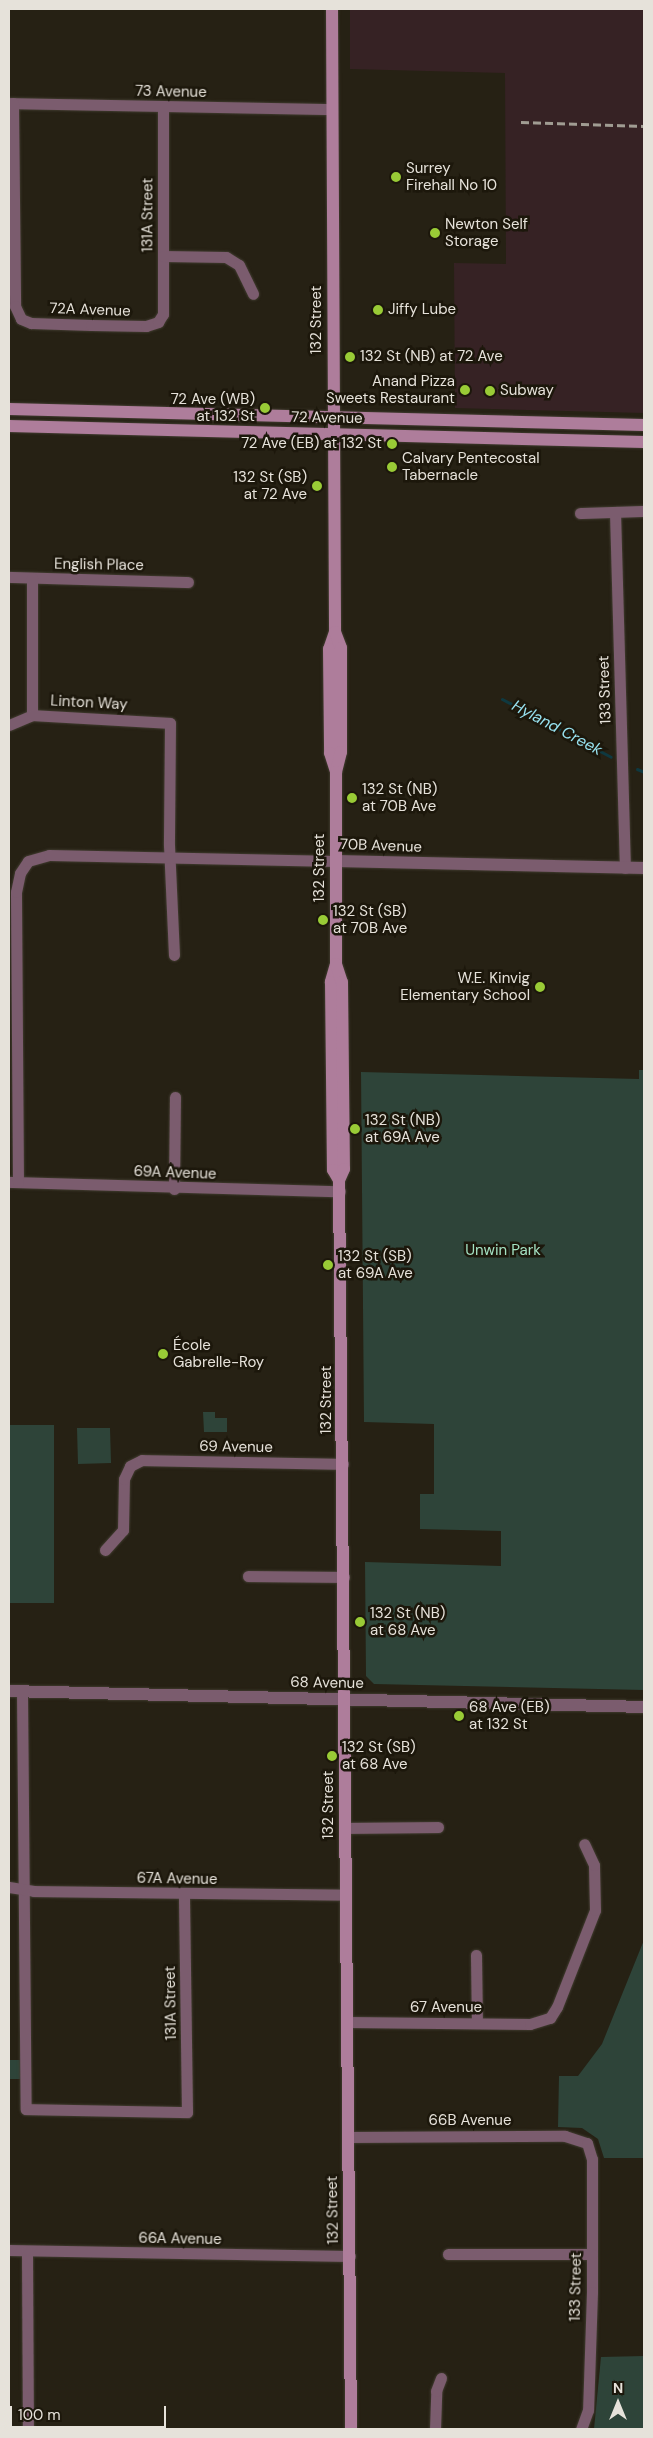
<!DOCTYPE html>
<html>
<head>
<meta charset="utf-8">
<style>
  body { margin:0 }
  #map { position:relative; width:653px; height:2438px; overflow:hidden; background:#262114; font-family:"DM Sans",sans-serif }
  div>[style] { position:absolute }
  .industrial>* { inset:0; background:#362224 }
  .green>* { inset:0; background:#2e4439 }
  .stream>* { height:3px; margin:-1.5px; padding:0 1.5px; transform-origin:1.5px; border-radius:1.5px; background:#0f3940 }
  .roads { filter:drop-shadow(0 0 1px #413c30) drop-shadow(0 0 1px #413c30) }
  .minor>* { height:11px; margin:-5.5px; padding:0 5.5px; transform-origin:5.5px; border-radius:5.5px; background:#7b5c6e }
  .tertiary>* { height:12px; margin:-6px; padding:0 6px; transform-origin:6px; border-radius:6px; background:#7b5c6e }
  .secondary>* { height:12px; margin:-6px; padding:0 6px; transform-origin:6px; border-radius:6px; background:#ae7d9b }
  .rail>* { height:3px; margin-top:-1.5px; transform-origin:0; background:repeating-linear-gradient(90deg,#a09c92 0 8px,transparent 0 12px) }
  .dots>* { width:14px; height:14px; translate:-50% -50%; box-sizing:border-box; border:2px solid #1c170b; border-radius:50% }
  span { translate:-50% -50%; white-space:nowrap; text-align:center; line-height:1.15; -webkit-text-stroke:5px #1c170b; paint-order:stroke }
  .street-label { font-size:15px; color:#e6e2da }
  .poi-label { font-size:15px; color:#e6e2da }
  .left { translate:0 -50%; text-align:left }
  .right { translate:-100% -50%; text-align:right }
  .park-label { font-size:15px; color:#a4e2c3 }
  .water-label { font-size:16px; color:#98e3f1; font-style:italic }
  .frame { position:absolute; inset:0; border:10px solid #e6e2da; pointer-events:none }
  .north { position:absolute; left:593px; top:2378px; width:50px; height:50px; -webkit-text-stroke:4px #1c170b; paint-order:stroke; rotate:0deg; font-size:14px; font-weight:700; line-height:20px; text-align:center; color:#e6e2da }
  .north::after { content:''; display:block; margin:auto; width:18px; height:22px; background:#e6e2da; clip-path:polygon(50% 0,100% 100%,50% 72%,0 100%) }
  .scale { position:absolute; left:10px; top:2406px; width:156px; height:22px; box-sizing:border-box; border:2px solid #e6e2da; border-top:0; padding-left:6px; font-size:15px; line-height:18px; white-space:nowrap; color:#e6e2da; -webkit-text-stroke:4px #1c170b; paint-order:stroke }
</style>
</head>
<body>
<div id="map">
  <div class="industrial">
    <i style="clip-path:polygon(350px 9px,644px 9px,644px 413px,455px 408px,454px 263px,506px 264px,505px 73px,350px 69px)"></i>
  </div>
  <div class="green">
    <i style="clip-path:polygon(639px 1070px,644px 1070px,644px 1690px,374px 1684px,366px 1676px,365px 1562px,501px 1566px,501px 1531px,420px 1529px,420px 1494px,434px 1494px,434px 1424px,364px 1422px,361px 1072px,639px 1079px)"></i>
    <i style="clip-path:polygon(203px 1412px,215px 1412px,215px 1418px,227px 1418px,227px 1432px,204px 1432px)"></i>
    <i style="clip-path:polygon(9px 1425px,54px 1425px,54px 1603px,9px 1603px)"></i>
    <i style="clip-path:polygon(77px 1428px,110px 1428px,111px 1463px,78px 1464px)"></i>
    <i style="clip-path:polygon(644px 1940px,644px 2158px,604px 2158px,598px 2139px,582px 2128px,558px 2127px,559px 2076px,578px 2076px,602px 2044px)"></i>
    <i style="clip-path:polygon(9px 2060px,25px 2060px,26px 2079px,9px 2079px)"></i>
    <i style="clip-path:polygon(644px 2356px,644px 2429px,594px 2429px,601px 2357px)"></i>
  </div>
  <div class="stream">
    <i style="left:502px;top:699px;width:123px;rotate:28deg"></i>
    <i style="left:637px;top:769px;width:8px;rotate:23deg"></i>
  </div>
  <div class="roads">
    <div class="minor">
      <i style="left:9px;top:103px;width:323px;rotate:1.1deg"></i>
      <i style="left:13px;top:103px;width:203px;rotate:89.4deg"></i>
      <i style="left:15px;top:306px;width:14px;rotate:65deg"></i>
      <i style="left:21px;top:319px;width:11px;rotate:22deg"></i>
      <i style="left:31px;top:323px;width:60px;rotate:1.9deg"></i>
      <i style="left:91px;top:325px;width:55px;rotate:1deg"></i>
      <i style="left:146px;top:326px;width:13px;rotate:-18deg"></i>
      <i style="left:158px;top:322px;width:9px;rotate:-58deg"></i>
      <i style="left:163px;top:314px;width:207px;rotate:-90deg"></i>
      <i style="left:163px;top:256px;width:63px;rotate:0.9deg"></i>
      <i style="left:226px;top:257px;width:15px;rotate:32deg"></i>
      <i style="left:239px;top:265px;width:32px;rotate:64deg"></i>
      <i style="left:615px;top:512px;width:356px;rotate:88.4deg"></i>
      <i style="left:580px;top:513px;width:64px;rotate:-1.8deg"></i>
      <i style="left:9px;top:577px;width:179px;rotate:1.6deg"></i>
      <i style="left:32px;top:715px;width:137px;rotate:-90deg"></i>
      <i style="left:9px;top:725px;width:25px;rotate:-23deg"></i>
      <i style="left:32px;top:715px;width:138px;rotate:3.3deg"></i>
      <i style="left:170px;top:723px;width:122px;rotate:90.5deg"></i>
      <i style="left:169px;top:845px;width:110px;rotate:87.4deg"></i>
      <i style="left:9px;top:1182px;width:331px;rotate:1.6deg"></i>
      <i style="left:18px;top:1182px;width:290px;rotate:-90.4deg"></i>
      <i style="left:16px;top:892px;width:19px;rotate:-78deg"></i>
      <i style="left:20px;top:873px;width:14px;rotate:-56deg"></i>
      <i style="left:28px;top:861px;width:22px;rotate:-16deg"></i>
      <i style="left:49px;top:855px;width:287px;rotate:1.2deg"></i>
      <i style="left:174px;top:1189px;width:92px;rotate:-89.4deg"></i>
      <i style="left:105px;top:1550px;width:27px;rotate:-48deg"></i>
      <i style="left:123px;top:1530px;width:51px;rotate:-88.9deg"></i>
      <i style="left:124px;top:1479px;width:14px;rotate:-65deg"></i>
      <i style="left:130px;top:1466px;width:13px;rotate:-27deg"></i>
      <i style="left:142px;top:1460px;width:201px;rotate:1.1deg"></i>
      <i style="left:248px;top:1576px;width:96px;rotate:0.6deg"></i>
      <i style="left:22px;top:1691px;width:418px;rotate:89.5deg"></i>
      <i style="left:26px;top:2109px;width:161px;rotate:1.1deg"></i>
      <i style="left:187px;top:2112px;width:218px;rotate:-90.8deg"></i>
      <i style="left:345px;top:1828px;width:93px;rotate:-0.6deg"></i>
      <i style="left:9px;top:1887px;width:25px;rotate:9deg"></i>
      <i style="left:34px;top:1891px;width:311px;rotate:0.7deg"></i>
      <i style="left:476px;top:1955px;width:68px;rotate:89.2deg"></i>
      <i style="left:348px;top:2022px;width:182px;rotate:0.6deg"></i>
      <i style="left:530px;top:2024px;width:21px;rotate:-17deg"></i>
      <i style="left:550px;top:2018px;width:13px;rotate:-58deg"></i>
      <i style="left:557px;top:2007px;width:104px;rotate:-68.6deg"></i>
      <i style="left:595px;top:1910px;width:45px;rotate:-91.3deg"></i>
      <i style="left:594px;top:1865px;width:23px;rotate:-115deg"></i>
      <i style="left:348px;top:2137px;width:217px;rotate:-0.3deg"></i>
      <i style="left:565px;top:2136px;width:23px;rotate:18deg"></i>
      <i style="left:587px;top:2143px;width:17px;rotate:73deg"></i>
      <i style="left:592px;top:2159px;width:133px;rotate:90deg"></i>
      <i style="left:592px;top:2292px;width:118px;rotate:91.9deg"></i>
      <i style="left:588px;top:2410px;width:20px;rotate:110deg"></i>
      <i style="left:9px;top:2250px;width:341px;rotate:1deg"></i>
      <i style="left:27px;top:2251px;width:178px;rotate:89.7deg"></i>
      <i style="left:448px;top:2254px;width:144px"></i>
      <i style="left:435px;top:2429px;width:38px;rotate:-88deg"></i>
      <i style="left:436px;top:2391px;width:14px;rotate:-69deg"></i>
    </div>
    <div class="tertiary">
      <i style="left:336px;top:861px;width:308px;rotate:1.3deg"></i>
      <i style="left:9px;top:1691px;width:635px;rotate:1.44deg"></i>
    </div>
    <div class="secondary">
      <i style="left:332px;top:9px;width:623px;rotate:89.72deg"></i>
      <i style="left:335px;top:632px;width:18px;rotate:109deg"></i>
      <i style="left:329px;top:649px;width:104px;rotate:89.4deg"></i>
      <i style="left:330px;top:753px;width:20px;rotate:72deg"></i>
      <i style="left:9px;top:409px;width:635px;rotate:1.44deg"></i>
      <i style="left:9px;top:426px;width:635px;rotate:1.44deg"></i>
      <i style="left:335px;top:632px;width:17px;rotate:69deg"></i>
      <i style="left:341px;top:648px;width:104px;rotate:90deg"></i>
      <i style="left:341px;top:752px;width:21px;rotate:104deg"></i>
      <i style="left:336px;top:772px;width:192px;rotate:90deg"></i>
      <i style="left:336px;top:964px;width:19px;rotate:106deg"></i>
      <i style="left:331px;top:982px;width:188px;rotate:89.4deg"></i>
      <i style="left:333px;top:1170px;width:12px;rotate:59deg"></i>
      <i style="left:336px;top:964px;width:19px;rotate:72deg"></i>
      <i style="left:342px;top:982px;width:187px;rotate:89.4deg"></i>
      <i style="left:344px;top:1169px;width:12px;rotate:114deg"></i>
      <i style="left:339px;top:1180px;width:1249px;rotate:89.45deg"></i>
    </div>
  </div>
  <div class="rail">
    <i style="left:521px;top:122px;width:123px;rotate:1.9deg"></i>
  </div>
  <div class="dots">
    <i style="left:396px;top:177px;background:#99cb36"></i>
    <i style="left:435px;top:233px;background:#99cb36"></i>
    <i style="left:378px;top:310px;background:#99cb36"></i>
    <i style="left:350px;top:357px;background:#99cb36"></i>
    <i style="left:465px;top:390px;background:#99cb36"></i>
    <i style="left:490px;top:391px;background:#99cb36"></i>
    <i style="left:265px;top:408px;background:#99cb36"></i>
    <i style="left:392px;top:444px;background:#99cb36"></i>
    <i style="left:392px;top:467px;background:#99cb36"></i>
    <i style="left:317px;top:486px;background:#99cb36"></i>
    <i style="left:352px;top:798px;background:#99cb36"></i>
    <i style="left:323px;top:920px;background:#99cb36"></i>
    <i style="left:540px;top:987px;background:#99cb36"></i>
    <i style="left:355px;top:1129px;background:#99cb36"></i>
    <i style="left:328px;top:1265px;background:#99cb36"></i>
    <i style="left:163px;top:1354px;background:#99cb36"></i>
    <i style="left:360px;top:1622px;background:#99cb36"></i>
    <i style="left:459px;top:1716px;background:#99cb36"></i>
    <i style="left:332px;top:1756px;background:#99cb36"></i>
  </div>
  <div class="street-label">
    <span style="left:171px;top:92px;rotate:1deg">73 Avenue</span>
    <span style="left:148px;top:215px;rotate:-90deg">131A Street</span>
    <span style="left:90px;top:310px;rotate:2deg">72A Avenue</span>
    <span style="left:317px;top:320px;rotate:-90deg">132 Street</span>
    <span style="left:327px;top:418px;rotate:1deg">72 Avenue</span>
    <span style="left:99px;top:565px;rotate:1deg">English Place</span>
    <span style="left:605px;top:690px;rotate:-92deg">133 Street</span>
    <span style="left:89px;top:703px;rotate:3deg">Linton Way</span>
    <span style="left:381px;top:846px;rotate:2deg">70B Avenue</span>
    <span style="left:320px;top:868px;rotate:-90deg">132 Street</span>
    <span style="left:175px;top:1173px;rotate:2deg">69A Avenue</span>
    <span style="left:327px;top:1400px;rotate:-90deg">132 Street</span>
    <span style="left:236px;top:1447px;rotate:1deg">69 Avenue</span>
    <span style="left:327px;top:1683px;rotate:1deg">68 Avenue</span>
    <span style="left:329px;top:1805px;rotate:-90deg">132 Street</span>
    <span style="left:177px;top:1879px;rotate:1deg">67A Avenue</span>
    <span style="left:171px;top:2003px;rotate:-91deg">131A Street</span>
    <span style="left:446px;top:2008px">67 Avenue</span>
    <span style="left:470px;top:2121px">66B Avenue</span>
    <span style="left:333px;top:2210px;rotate:-91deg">132 Street</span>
    <span style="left:180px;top:2239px;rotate:1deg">66A Avenue</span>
    <span style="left:576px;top:2287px;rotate:-89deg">133 Street</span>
  </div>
  <div class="poi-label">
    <span class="left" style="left:406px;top:177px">Surrey<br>Firehall No 10</span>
    <span class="left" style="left:445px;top:233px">Newton Self<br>Storage</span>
    <span class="left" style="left:388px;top:310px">Jiffy Lube</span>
    <span class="left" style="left:360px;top:357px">132 St (NB) at 72 Ave</span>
    <span class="right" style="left:455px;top:390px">Anand Pizza<br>Sweets Restaurant</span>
    <span class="left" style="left:500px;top:391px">Subway</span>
    <span class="right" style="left:255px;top:408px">72 Ave (WB)<br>at 132 St</span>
    <span class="right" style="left:382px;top:444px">72 Ave (EB) at 132 St</span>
    <span class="left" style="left:402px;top:467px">Calvary Pentecostal<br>Tabernacle</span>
    <span class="right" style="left:307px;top:486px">132 St (SB)<br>at 72 Ave</span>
    <span class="left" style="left:362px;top:798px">132 St (NB)<br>at 70B Ave</span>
    <span class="left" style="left:333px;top:920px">132 St (SB)<br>at 70B Ave</span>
    <span class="right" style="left:530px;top:987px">W.E. Kinvig<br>Elementary School</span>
    <span class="left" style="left:365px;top:1129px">132 St (NB)<br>at 69A Ave</span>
    <span class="left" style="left:338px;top:1265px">132 St (SB)<br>at 69A Ave</span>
    <span class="left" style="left:173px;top:1354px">École<br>Gabrelle-Roy</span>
    <span class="left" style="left:370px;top:1622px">132 St (NB)<br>at 68 Ave</span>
    <span class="left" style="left:469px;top:1716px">68 Ave (EB)<br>at 132 St</span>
    <span class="left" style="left:342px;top:1756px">132 St (SB)<br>at 68 Ave</span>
  </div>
  <div class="park-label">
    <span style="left:503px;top:1251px">Unwin Park</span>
  </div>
  <div class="water-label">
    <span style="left:557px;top:728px;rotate:28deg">Hyland Creek</span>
  </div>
  <div class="frame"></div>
  <div class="north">N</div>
  <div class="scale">100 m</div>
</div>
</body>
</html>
